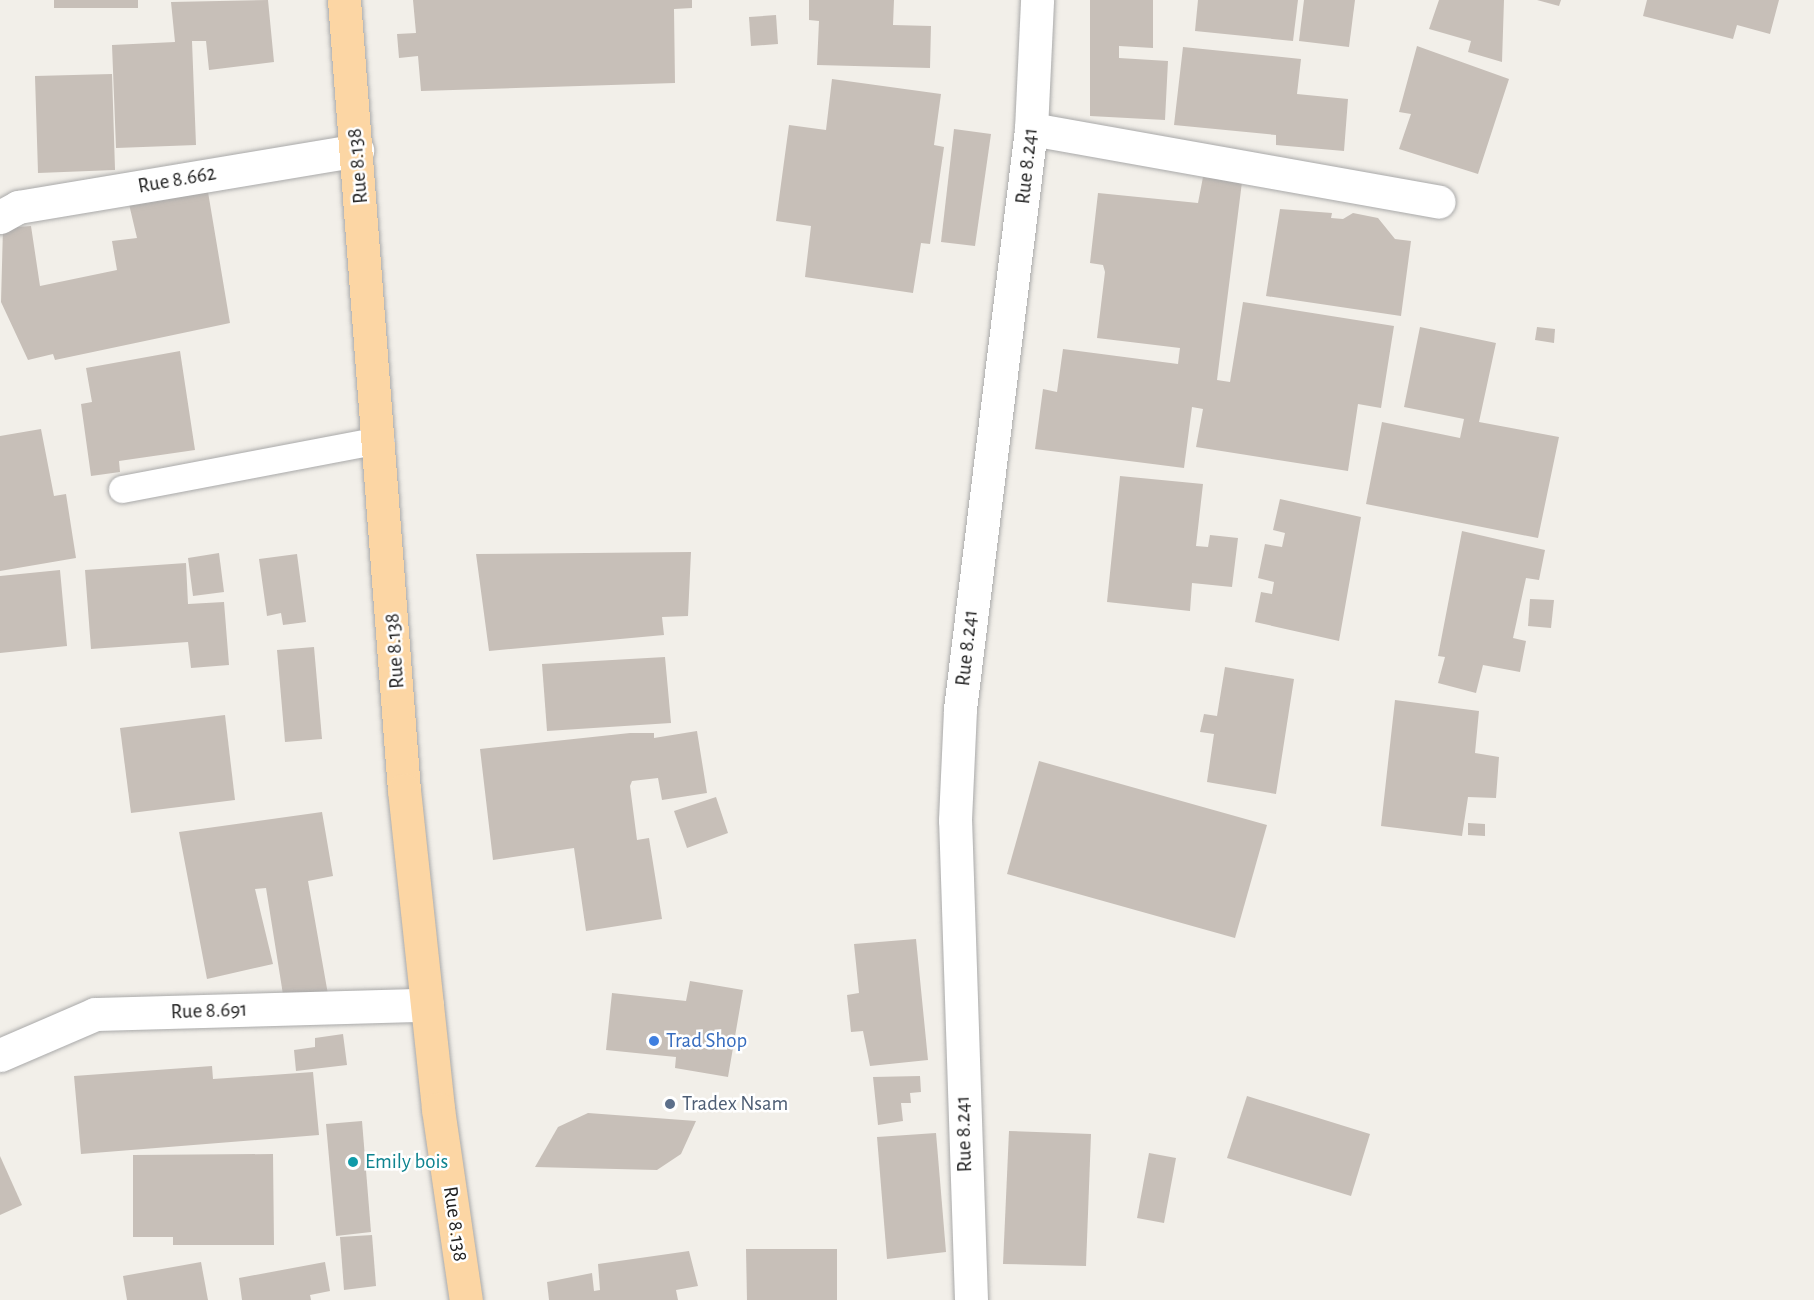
<!DOCTYPE html>
<html>
<head>
<meta charset="utf-8">
<style>
  body { margin:0 }
  #map { position:relative; width:1814px; height:1300px; overflow:hidden; background:#f2efe9; font-family:"Alegreya Sans",sans-serif }
  div>[style] { position:absolute }
  .building>* { inset:0; background:#c7bfb8 }
  .roads { filter:drop-shadow(0 0 2px #a9a9a9) drop-shadow(0 0 2px #a9a9a9) }
  .service>* { height:27px; margin:-13.5px; padding:0 13.5px; transform-origin:13.5px; border-radius:13.5px; background:#fff }
  .minor>* { height:33px; margin:-16.5px; padding:0 16.5px; transform-origin:16.5px; border-radius:16.5px; background:#fff }
  .primary>* { height:33px; margin:-16.5px; padding:0 16.5px; transform-origin:16.5px; border-radius:16.5px; background:#fcd6a4 }
  .dots>* { width:16px; height:16px; translate:-50% -50%; box-sizing:border-box; border:3px solid #fff; border-radius:50% }
  span { translate:-50% -50%; white-space:nowrap; text-align:center; line-height:1.15; -webkit-text-stroke:5px #fff; paint-order:stroke }
  .street-label { font-size:21px; color:#222 }
  .shop-label { font-size:21px; color:#366cbe }
  .left { translate:0 -50%; text-align:left }
  .service-label { font-size:21px; color:#4e5e75 }
  .culture-label { font-size:21px; color:#0d838f }
</style>
</head>
<body>
<div id="map">
  <div class="building">
    <i style="clip-path:polygon(54px 0,138px 0,138px 8px,54px 8px)"></i>
    <i style="clip-path:polygon(268px 0,274px 62px,209px 70px,206px 41px,192px 41px,196px 145px,116px 148px,112px 45px,175px 42px,171px 2px)"></i>
    <i style="clip-path:polygon(413px 0,692px 0,692px 8px,674px 9px,675px 83px,421px 91px,418px 56px,399px 58px,397px 34px,416px 33px)"></i>
    <i style="clip-path:polygon(809px 0,894px 0,893px 25px,931px 26px,930px 68px,817px 65px,819px 21px,809px 20px)"></i>
    <i style="clip-path:polygon(1090px 0,1153px 0,1153px 48px,1119px 46px,1119px 58px,1168px 61px,1165px 120px,1090px 116px)"></i>
    <i style="clip-path:polygon(1198px 0,1298px 0,1293px 41px,1195px 31px)"></i>
    <i style="clip-path:polygon(1304px 0,1355px 0,1349px 47px,1299px 41px)"></i>
    <i style="clip-path:polygon(1439px 0,1504px 0,1502px 62px,1468px 52px,1471px 41px,1429px 29px)"></i>
    <i style="clip-path:polygon(1537px 0,1561px 0,1559px 6px)"></i>
    <i style="clip-path:polygon(1647px 0,1779px 0,1770px 34px,1737px 25px,1733px 39px,1643px 16px)"></i>
    <i style="clip-path:polygon(776px 15px,778px 44px,751px 46px,749px 17px)"></i>
    <i style="clip-path:polygon(1417px 46px,1509px 79px,1478px 174px,1399px 149px,1411px 114px,1399px 112px)"></i>
    <i style="clip-path:polygon(1183px 47px,1301px 59px,1297px 94px,1348px 99px,1344px 151px,1276px 145px,1276px 135px,1174px 125px)"></i>
    <i style="clip-path:polygon(112px 74px,115px 170px,38px 173px,35px 76px)"></i>
    <i style="clip-path:polygon(832px 79px,941px 94px,934px 145px,944px 147px,930px 244px,921px 243px,913px 293px,805px 277px,811px 226px,776px 221px,789px 125px,826px 130px)"></i>
    <i style="clip-path:polygon(954px 129px,991px 134px,975px 246px,941px 242px)"></i>
    <i style="clip-path:polygon(1203px 177px,1242px 182px,1217px 380px,1230px 382px,1243px 302px,1394px 326px,1381px 408px,1358px 404px,1348px 471px,1196px 447px,1203px 409px,1192px 407px,1184px 468px,1035px 449px,1043px 389px,1057px 392px,1063px 349px,1178px 364px,1180px 348px,1097px 338px,1105px 272px,1103px 265px,1090px 263px,1098px 193px,1198px 203px)"></i>
    <i style="clip-path:polygon(207px 186px,230px 323px,55px 360px,53px 354px,28px 360px,1px 302px,3px 228px,31px 226px,40px 286px,117px 270px,112px 241px,137px 238px,129px 204px)"></i>
    <i style="clip-path:polygon(1280px 209px,1332px 213px,1331px 218px,1343px 219px,1353px 213px,1378px 218px,1395px 239px,1411px 241px,1401px 316px,1266px 296px)"></i>
    <i style="clip-path:polygon(1420px 327px,1496px 343px,1479px 422px,1559px 437px,1538px 538px,1366px 504px,1382px 422px,1460px 438px,1464px 419px,1404px 407px)"></i>
    <i style="clip-path:polygon(1537px 327px,1555px 329px,1554px 343px,1535px 340px)"></i>
    <i style="clip-path:polygon(180px 351px,195px 450px,119px 461px,120px 472px,91px 476px,81px 404px,92px 402px,86px 368px)"></i>
    <i style="clip-path:polygon(41px 429px,54px 496px,66px 494px,76px 558px,0 571px,0 436px)"></i>
    <i style="clip-path:polygon(1120px 476px,1203px 484px,1196px 546px,1208px 547px,1210px 535px,1238px 538px,1232px 587px,1192px 583px,1190px 611px,1107px 602px)"></i>
    <i style="clip-path:polygon(1280px 499px,1361px 517px,1339px 641px,1255px 622px,1261px 592px,1272px 594px,1274px 582px,1258px 578px,1265px 544px,1282px 547px,1285px 533px,1273px 530px)"></i>
    <i style="clip-path:polygon(1462px 531px,1545px 550px,1539px 580px,1526px 578px,1513px 638px,1526px 641px,1520px 672px,1483px 665px,1476px 693px,1438px 683px,1445px 657px,1438px 656px)"></i>
    <i style="clip-path:polygon(691px 552px,688px 616px,662px 617px,664px 635px,489px 651px,476px 554px)"></i>
    <i style="clip-path:polygon(219px 553px,224px 592px,193px 596px,188px 558px)"></i>
    <i style="clip-path:polygon(297px 554px,306px 622px,283px 625px,281px 613px,267px 616px,259px 559px)"></i>
    <i style="clip-path:polygon(186px 563px,188px 604px,224px 602px,229px 665px,191px 668px,188px 642px,91px 649px,85px 570px)"></i>
    <i style="clip-path:polygon(60px 570px,67px 646px,0 653px,0 576px)"></i>
    <i style="clip-path:polygon(1530px 599px,1554px 600px,1551px 628px,1528px 626px)"></i>
    <i style="clip-path:polygon(314px 647px,322px 739px,285px 742px,277px 650px)"></i>
    <i style="clip-path:polygon(665px 657px,671px 723px,547px 731px,542px 664px)"></i>
    <i style="clip-path:polygon(1225px 667px,1294px 679px,1276px 794px,1207px 782px,1214px 734px,1200px 732px,1204px 714px,1217px 716px)"></i>
    <i style="clip-path:polygon(1395px 700px,1479px 711px,1475px 753px,1499px 757px,1496px 798px,1468px 797px,1462px 836px,1381px 826px)"></i>
    <i style="clip-path:polygon(225px 715px,235px 800px,131px 813px,120px 728px)"></i>
    <i style="clip-path:polygon(697px 731px,707px 793px,662px 800px,658px 778px,632px 781px,630px 786px,637px 840px,649px 838px,662px 919px,586px 931px,574px 848px,493px 860px,480px 749px,630px 733px,654px 733px,654px 738px)"></i>
    <i style="clip-path:polygon(1039px 761px,1267px 825px,1235px 938px,1007px 874px)"></i>
    <i style="clip-path:polygon(716px 797px,728px 833px,687px 848px,674px 811px)"></i>
    <i style="clip-path:polygon(322px 812px,333px 876px,308px 881px,329px 1000px,285px 1007px,266px 888px,255px 889px,273px 964px,207px 979px,179px 832px)"></i>
    <i style="clip-path:polygon(1468px 823px,1485px 824px,1485px 836px,1468px 835px)"></i>
    <i style="clip-path:polygon(916px 939px,928px 1060px,870px 1066px,863px 1031px,851px 1032px,847px 995px,859px 993px,854px 944px)"></i>
    <i style="clip-path:polygon(690px 981px,743px 990px,728px 1077px,675px 1068px,676px 1057px,606px 1050px,612px 993px,686px 1001px)"></i>
    <i style="clip-path:polygon(343px 1034px,347px 1065px,296px 1071px,294px 1050px,315px 1047px,315px 1038px)"></i>
    <i style="clip-path:polygon(212px 1066px,213px 1079px,313px 1072px,319px 1135px,81px 1154px,74px 1076px)"></i>
    <i style="clip-path:polygon(920px 1076px,921px 1092px,910px 1093px,911px 1103px,901px 1103px,903px 1121px,878px 1125px,873px 1077px)"></i>
    <i style="clip-path:polygon(1247px 1096px,1370px 1134px,1351px 1196px,1227px 1158px)"></i>
    <i style="clip-path:polygon(588px 1113px,696px 1121px,681px 1154px,657px 1170px,535px 1167px,558px 1127px)"></i>
    <i style="clip-path:polygon(362px 1121px,371px 1232px,336px 1236px,326px 1124px)"></i>
    <i style="clip-path:polygon(1009px 1131px,1091px 1134px,1086px 1266px,1003px 1264px)"></i>
    <i style="clip-path:polygon(936px 1133px,946px 1252px,887px 1259px,877px 1137px)"></i>
    <i style="clip-path:polygon(1149px 1153px,1176px 1158px,1164px 1223px,1137px 1218px)"></i>
    <i style="clip-path:polygon(273px 1154px,274px 1245px,173px 1245px,173px 1237px,133px 1237px,133px 1155px)"></i>
    <i style="clip-path:polygon(0 1156px,22px 1205px,0 1215px)"></i>
    <i style="clip-path:polygon(372px 1235px,376px 1286px,344px 1290px,340px 1237px)"></i>
    <i style="clip-path:polygon(746px 1249px,837px 1249px,837px 1300px,747px 1300px)"></i>
    <i style="clip-path:polygon(689px 1251px,698px 1286px,676px 1290px,678px 1300px,549px 1300px,547px 1282px,592px 1273px,594px 1291px,600px 1290px,598px 1264px)"></i>
    <i style="clip-path:polygon(201px 1262px,208px 1300px,127px 1300px,123px 1276px)"></i>
    <i style="clip-path:polygon(325px 1262px,330px 1291px,310px 1295px,311px 1300px,242px 1300px,239px 1278px)"></i>
  </div>
  <div class="roads">
    <div class="service">
      <i style="left:122px;top:489px;width:263px;rotate:-10.8deg"></i>
    </div>
    <div class="minor">
      <i style="left:1031px;top:129px;width:414px;rotate:10.1deg"></i>
      <i style="left:0;top:217px;width:21px;rotate:-29deg"></i>
      <i style="left:18px;top:207px;width:344px;rotate:-9.5deg"></i>
      <i style="left:0;top:1055px;width:103px;rotate:-23.3deg"></i>
      <i style="left:95px;top:1014px;width:332px;rotate:-1.6deg"></i>
      <i style="left:971px;top:1300px;width:480px;rotate:-91.9deg"></i>
      <i style="left:955px;top:820px;width:111px;rotate:-87.4deg"></i>
      <i style="left:960px;top:709px;width:584px;rotate:-83.02deg"></i>
      <i style="left:1031px;top:129px;width:129px;rotate:-87.3deg"></i>
    </div>
    <div class="primary">
      <i style="left:344px;top:0;width:792px;rotate:85.66deg"></i>
      <i style="left:404px;top:790px;width:321px;rotate:83.9deg"></i>
      <i style="left:438px;top:1109px;width:193px;rotate:81.7deg"></i>
    </div>
  </div>
  <div class="dots">
    <i style="left:654px;top:1041px;background:#3f7fe0"></i>
    <i style="left:670px;top:1104px;background:#5c6f8a"></i>
    <i style="left:353px;top:1162px;background:#0f9aa8"></i>
  </div>
  <div class="street-label">
    <span style="left:358px;top:166px;rotate:-95deg">Rue 8.138</span>
    <span style="left:1027px;top:166px;rotate:-84deg">Rue 8.241</span>
    <span style="left:177px;top:180px;rotate:-10deg">Rue 8.662</span>
    <span style="left:967px;top:648px;rotate:-84deg">Rue 8.241</span>
    <span style="left:395px;top:651px;rotate:-94deg">Rue 8.138</span>
    <span style="left:209px;top:1011px;rotate:-2deg">Rue 8.691</span>
    <span style="left:964px;top:1134px;rotate:-92deg">Rue 8.241</span>
    <span style="left:455px;top:1224px;rotate:82deg">Rue 8.138</span>
  </div>
  <div class="shop-label">
    <span class="left" style="left:666px;top:1041px">Trad Shop</span>
  </div>
  <div class="service-label">
    <span class="left" style="left:682px;top:1104px">Tradex Nsam</span>
  </div>
  <div class="culture-label">
    <span class="left" style="left:365px;top:1162px">Emily bois</span>
  </div>
</div>
</body>
</html>
